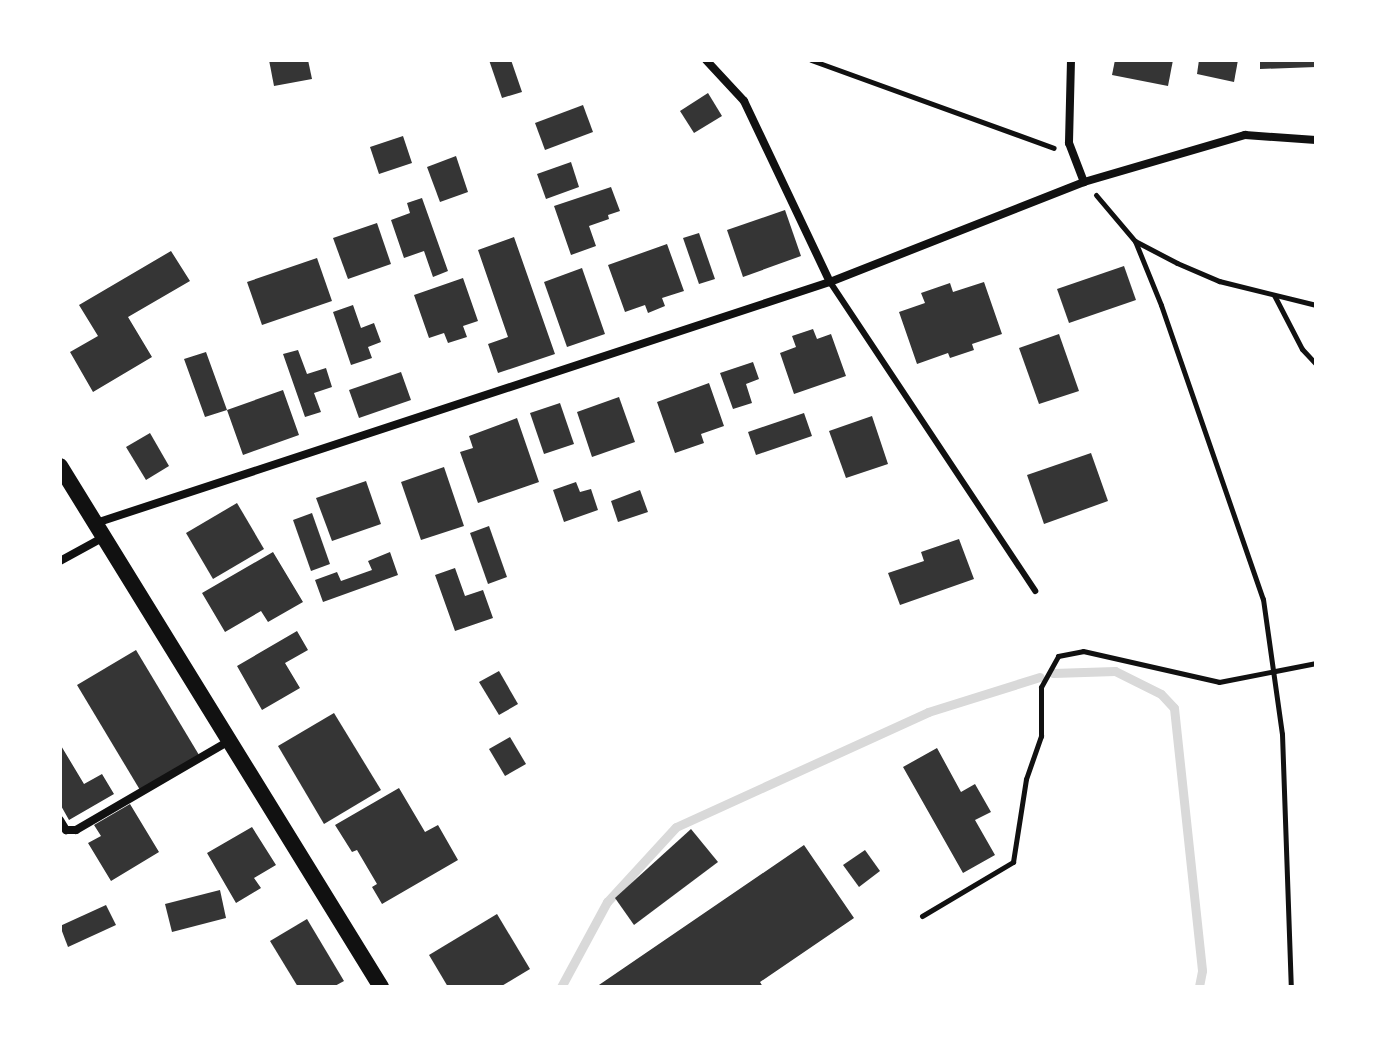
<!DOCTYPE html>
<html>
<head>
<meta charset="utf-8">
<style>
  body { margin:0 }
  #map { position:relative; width:1376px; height:1047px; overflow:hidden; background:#fff; font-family:"Sofia Sans Condensed",sans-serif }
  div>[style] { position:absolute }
  .stream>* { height:9px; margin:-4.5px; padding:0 4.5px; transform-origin:4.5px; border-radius:4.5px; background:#d9d9d9 }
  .building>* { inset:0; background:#353535 }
  .path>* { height:5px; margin:-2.5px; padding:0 2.5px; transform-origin:2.5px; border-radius:2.5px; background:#111 }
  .service>* { height:6px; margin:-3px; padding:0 3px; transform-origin:3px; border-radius:3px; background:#111 }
  .minor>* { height:8px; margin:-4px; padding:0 4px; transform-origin:4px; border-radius:4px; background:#111 }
  .secondary>* { height:16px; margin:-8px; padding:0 8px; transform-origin:8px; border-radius:8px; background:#111 }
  span { translate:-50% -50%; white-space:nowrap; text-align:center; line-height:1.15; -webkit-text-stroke:6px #fff; paint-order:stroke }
  .frame { position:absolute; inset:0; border:62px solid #fff; pointer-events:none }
</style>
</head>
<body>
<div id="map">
  <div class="stream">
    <i style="left:1053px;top:673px;width:62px;rotate:-1.8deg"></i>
    <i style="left:1115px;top:671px;width:51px;rotate:26.6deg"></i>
    <i style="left:1161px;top:694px;width:19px;rotate:47deg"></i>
    <i style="left:1174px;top:708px;width:264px;rotate:83.9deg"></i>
    <i style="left:1202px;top:971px;width:16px;rotate:101deg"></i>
    <i style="left:561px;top:987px;width:97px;rotate:-61.6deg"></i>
    <i style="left:607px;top:902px;width:102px;rotate:-47.4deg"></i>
    <i style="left:676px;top:827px;width:277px;rotate:-24.5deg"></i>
    <i style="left:928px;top:712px;width:117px;rotate:-17.4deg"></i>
  </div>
  <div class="building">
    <i style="clip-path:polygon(269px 60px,308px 60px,312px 79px,274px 86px)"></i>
    <i style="clip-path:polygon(489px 60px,511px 60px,522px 92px,502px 98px)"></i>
    <i style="clip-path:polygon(1115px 60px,1173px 60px,1168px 86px,1112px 75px)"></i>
    <i style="clip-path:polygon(1199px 60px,1238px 60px,1234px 82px,1197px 74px)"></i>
    <i style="clip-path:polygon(1260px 60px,1316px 60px,1316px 67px,1260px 69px)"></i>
    <i style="clip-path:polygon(708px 93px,722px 116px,694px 133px,680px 111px)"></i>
    <i style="clip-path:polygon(583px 105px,593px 132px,545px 150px,535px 123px)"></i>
    <i style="clip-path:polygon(403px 136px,412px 163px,379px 174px,370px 147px)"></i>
    <i style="clip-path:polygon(456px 156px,468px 192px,440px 202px,427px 167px)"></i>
    <i style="clip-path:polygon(571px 162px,579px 187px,546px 199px,537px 174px)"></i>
    <i style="clip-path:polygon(611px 187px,620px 211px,608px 215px,609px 219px,589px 226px,596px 246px,571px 255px,554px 206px)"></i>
    <i style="clip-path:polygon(422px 198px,448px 271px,433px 277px,424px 251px,404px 258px,391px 220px,410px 213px,407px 203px)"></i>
    <i style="clip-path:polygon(785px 210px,801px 256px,743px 277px,727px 230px)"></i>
    <i style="clip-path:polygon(377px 223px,391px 264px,348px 279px,333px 238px)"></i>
    <i style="clip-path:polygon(699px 233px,715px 279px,699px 284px,683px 238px)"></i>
    <i style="clip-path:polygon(514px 237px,555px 354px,498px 373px,488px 344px,508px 337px,478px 250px)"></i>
    <i style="clip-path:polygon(667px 244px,684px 291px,662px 298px,665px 306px,648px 313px,645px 305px,625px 312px,608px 265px)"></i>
    <i style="clip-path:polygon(171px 251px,190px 281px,128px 317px,152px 357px,93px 392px,70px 352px,98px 336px,79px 305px)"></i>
    <i style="clip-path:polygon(317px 258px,332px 301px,262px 325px,247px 282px)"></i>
    <i style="clip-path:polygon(1124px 266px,1136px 300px,1069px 323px,1057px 289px)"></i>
    <i style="clip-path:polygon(582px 268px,605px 334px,567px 347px,544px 282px)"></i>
    <i style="clip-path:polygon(463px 278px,478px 321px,463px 326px,467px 337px,448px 343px,444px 333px,429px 338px,414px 295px)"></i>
    <i style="clip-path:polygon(984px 282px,1002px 334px,972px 344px,974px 350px,950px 358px,948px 353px,917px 364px,899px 312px,925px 303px,921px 293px,950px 283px,953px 292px)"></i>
    <i style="clip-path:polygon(353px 305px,361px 328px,374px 323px,381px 342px,368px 347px,372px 358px,351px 365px,333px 312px)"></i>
    <i style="clip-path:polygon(813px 329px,817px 339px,831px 334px,846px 376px,794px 394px,780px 353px,796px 347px,792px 336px)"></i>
    <i style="clip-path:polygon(1059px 334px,1079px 391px,1039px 404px,1019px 348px)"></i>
    <i style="clip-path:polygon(298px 350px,307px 374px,326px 368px,332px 387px,314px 393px,321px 412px,305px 417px,283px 354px)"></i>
    <i style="clip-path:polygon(206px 352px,227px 410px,283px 390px,299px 435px,243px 455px,227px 410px,205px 417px,184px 359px)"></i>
    <i style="clip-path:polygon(753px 362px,759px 379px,746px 384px,752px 403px,733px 409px,720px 373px)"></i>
    <i style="clip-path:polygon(401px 372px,411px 400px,359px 418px,349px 390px)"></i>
    <i style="clip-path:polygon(709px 383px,724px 426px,701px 434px,704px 443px,675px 453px,657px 402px)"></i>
    <i style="clip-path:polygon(619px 397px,635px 442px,592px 457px,577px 412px)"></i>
    <i style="clip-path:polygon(560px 403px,574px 444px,544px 454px,530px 413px)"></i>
    <i style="clip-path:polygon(804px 413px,812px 436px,756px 455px,748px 432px)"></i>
    <i style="clip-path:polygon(872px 416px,888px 464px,846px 478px,829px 431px)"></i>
    <i style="clip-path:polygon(517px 418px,539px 482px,478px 503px,460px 452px,473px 448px,469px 436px)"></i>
    <i style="clip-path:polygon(150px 433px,169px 466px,146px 480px,126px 447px)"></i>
    <i style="clip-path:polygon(1091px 453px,1108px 501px,1044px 524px,1027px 475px)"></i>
    <i style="clip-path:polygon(444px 467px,464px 526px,421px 540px,401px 482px)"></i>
    <i style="clip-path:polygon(366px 481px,381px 524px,332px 541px,316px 498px)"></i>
    <i style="clip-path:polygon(576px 482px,580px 492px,591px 489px,598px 510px,564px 522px,553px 490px)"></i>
    <i style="clip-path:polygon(640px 490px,648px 512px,618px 522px,611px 501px)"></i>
    <i style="clip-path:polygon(237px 503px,264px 549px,213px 579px,186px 533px)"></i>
    <i style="clip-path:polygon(312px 513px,330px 564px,311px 571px,293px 520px)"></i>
    <i style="clip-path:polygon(489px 526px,507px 577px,488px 584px,470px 533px)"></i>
    <i style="clip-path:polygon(959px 539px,974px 579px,900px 605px,888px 573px,924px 561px,921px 552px)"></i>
    <i style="clip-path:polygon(273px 552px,303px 602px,268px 622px,261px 611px,225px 632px,202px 593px)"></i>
    <i style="clip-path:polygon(390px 552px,398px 575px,323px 602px,315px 580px,337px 572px,341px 581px,372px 570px,368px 561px)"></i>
    <i style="clip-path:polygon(455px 568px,465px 596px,483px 590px,493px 618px,455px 631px,435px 575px)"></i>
    <i style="clip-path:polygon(297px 631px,308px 650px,285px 663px,300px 688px,262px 710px,237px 666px)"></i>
    <i style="clip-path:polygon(136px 650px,199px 755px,140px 790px,77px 685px)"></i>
    <i style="clip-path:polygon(499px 671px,518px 704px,499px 715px,479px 682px)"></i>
    <i style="clip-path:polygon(334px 713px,381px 790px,324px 824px,278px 746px)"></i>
    <i style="clip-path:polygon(510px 737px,526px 764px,505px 776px,489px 749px)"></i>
    <i style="clip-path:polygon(60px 744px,84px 784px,102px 774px,114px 794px,69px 820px,60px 804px)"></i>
    <i style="clip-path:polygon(937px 748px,961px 792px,975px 784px,991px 812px,975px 820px,995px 855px,963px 873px,903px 767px)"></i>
    <i style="clip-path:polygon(399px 788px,425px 832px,438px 825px,458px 860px,382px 904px,372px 887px,377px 884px,357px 850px,352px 852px,335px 825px)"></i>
    <i style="clip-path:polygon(130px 804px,159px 852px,111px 881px,88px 843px,101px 836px,94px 825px)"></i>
    <i style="clip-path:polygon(252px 827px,276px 865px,254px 878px,261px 888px,236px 903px,207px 853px)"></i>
    <i style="clip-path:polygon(691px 829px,718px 862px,634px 925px,615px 898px)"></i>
    <i style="clip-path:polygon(804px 845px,854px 918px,760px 982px,763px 987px,596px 987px)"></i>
    <i style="clip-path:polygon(865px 850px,880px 871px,859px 887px,843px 865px)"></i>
    <i style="clip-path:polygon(220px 890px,226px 918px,172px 932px,165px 904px)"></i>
    <i style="clip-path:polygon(106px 905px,116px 925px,68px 947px,60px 926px)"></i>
    <i style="clip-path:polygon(497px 914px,530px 969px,500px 987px,448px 987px,429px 955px)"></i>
    <i style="clip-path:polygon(307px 919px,344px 981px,333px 987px,298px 987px,270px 941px)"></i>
  </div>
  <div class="path">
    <i style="left:811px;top:60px;width:258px;rotate:19.9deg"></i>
    <i style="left:1096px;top:195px;width:60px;rotate:49.7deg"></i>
    <i style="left:1135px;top:241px;width:47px;rotate:27.6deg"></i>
    <i style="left:1177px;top:263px;width:46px;rotate:23.2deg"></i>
    <i style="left:1219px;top:281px;width:100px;rotate:13.9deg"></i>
    <i style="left:1135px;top:241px;width:69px;rotate:67.9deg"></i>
    <i style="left:1161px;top:305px;width:311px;rotate:70.9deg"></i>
    <i style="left:1263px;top:599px;width:136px;rotate:82deg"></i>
    <i style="left:1282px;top:734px;width:253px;rotate:88deg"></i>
    <i style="left:1274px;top:295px;width:61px;rotate:62.6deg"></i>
    <i style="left:1302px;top:349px;width:21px;rotate:47deg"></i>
    <i style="left:922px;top:916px;width:106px;rotate:-30.7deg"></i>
    <i style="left:1013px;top:862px;width:84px;rotate:-81.1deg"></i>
    <i style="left:1026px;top:779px;width:46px;rotate:-70.8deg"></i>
    <i style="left:1041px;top:736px;width:49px;rotate:-90deg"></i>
    <i style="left:1041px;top:687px;width:35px;rotate:-61deg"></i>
    <i style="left:1058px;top:656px;width:25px;rotate:-11deg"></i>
    <i style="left:1083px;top:651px;width:139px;rotate:12.8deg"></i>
    <i style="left:1219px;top:682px;width:99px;rotate:-11.1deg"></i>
  </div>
  <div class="service">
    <i style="left:830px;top:282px;width:371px;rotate:56.4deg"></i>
  </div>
  <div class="minor">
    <i style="left:706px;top:60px;width:56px;rotate:47.2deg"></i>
    <i style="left:744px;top:101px;width:200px;rotate:64.6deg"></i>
    <i style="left:1071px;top:60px;width:83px;rotate:91.4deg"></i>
    <i style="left:1069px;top:143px;width:42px;rotate:69deg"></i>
    <i style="left:96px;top:523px;width:773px;rotate:-18.18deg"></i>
    <i style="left:830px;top:282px;width:273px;rotate:-21.5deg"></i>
    <i style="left:1084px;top:182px;width:168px;rotate:-16.3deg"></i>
    <i style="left:1245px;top:135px;width:71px;rotate:4deg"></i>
    <i style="left:60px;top:561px;width:50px;rotate:-28.6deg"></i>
    <i style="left:60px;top:820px;width:12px;rotate:59deg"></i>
    <i style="left:66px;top:830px;width:10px"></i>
    <i style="left:76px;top:830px;width:177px;rotate:-30.2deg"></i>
  </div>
  <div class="secondary">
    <i style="left:60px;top:466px;width:612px;rotate:58.36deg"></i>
  </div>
  <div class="frame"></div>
</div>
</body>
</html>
